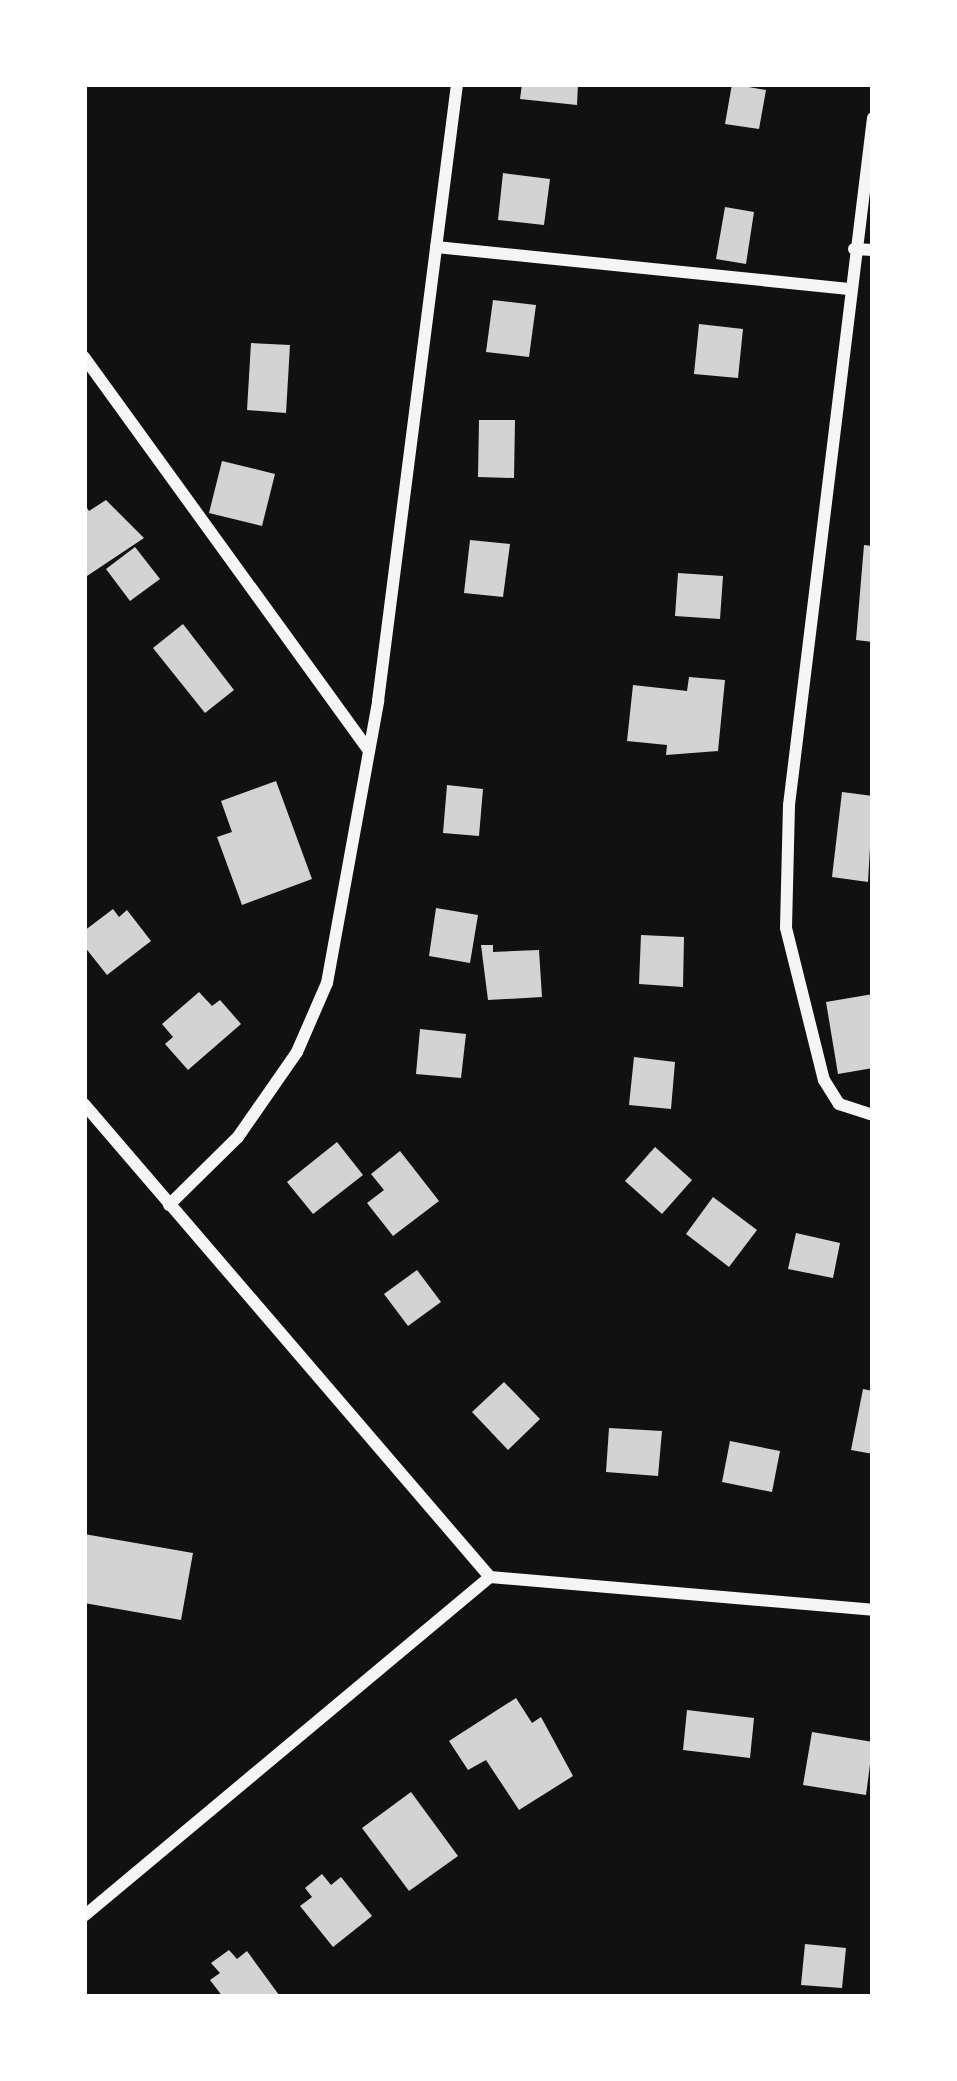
<!DOCTYPE html>
<html>
<head>
<meta charset="utf-8">
<style>
  body { margin:0 }
  #map { position:relative; width:957px; height:2081px; overflow:hidden; background:#111; font-family:"DejaVu Sans",sans-serif }
  div>[style] { position:absolute }
  .building>* { inset:0; background:#d3d3d3 }
  .minor>* { height:12px; margin:-6px; padding:0 6px; transform-origin:6px; border-radius:6px; background:#f5f5f5 }
  span { translate:-50% -50%; white-space:nowrap; text-align:center; line-height:1.15; -webkit-text-stroke:9px #fff; paint-order:stroke }
  .frame { position:absolute; inset:0; border:87px solid #fff; pointer-events:none }
</style>
</head>
<body>
<div id="map">
  <div class="building">
    <i style="clip-path:polygon(522px 84px,578px 84px,577px 105px,520px 99px)"></i>
    <i style="clip-path:polygon(732px 84px,766px 90px,759px 129px,725px 124px)"></i>
    <i style="clip-path:polygon(503px 173px,550px 179px,544px 225px,498px 220px)"></i>
    <i style="clip-path:polygon(725px 207px,754px 212px,746px 264px,716px 259px)"></i>
    <i style="clip-path:polygon(493px 300px,536px 305px,529px 357px,486px 352px)"></i>
    <i style="clip-path:polygon(699px 324px,743px 329px,738px 378px,694px 374px)"></i>
    <i style="clip-path:polygon(251px 343px,290px 345px,286px 413px,247px 410px)"></i>
    <i style="clip-path:polygon(479px 420px,515px 420px,514px 478px,478px 477px)"></i>
    <i style="clip-path:polygon(222px 461px,275px 474px,262px 526px,209px 513px)"></i>
    <i style="clip-path:polygon(106px 500px,144px 538px,84px 578px,84px 503px,89px 511px)"></i>
    <i style="clip-path:polygon(470px 540px,510px 544px,503px 597px,464px 593px)"></i>
    <i style="clip-path:polygon(864px 545px,873px 546px,873px 642px,856px 640px)"></i>
    <i style="clip-path:polygon(135px 547px,160px 579px,130px 601px,106px 569px)"></i>
    <i style="clip-path:polygon(678px 573px,723px 576px,720px 619px,675px 616px)"></i>
    <i style="clip-path:polygon(183px 624px,234px 690px,205px 713px,153px 648px)"></i>
    <i style="clip-path:polygon(689px 677px,725px 680px,718px 751px,666px 755px,667px 745px,627px 741px,633px 685px,687px 691px)"></i>
    <i style="clip-path:polygon(276px 781px,312px 879px,242px 905px,217px 837px,232px 832px,221px 801px)"></i>
    <i style="clip-path:polygon(447px 785px,483px 789px,479px 836px,443px 833px)"></i>
    <i style="clip-path:polygon(842px 792px,873px 796px,868px 882px,832px 877px)"></i>
    <i style="clip-path:polygon(436px 908px,478px 915px,470px 963px,429px 956px)"></i>
    <i style="clip-path:polygon(113px 909px,119px 917px,127px 910px,151px 941px,107px 975px,84px 946px,84px 931px)"></i>
    <i style="clip-path:polygon(641px 935px,684px 937px,683px 987px,639px 984px)"></i>
    <i style="clip-path:polygon(481px 945px,493px 945px,493px 952px,539px 950px,542px 997px,488px 1000px)"></i>
    <i style="clip-path:polygon(199px 992px,212px 1006px,220px 1000px,241px 1024px,188px 1070px,165px 1044px,173px 1037px,162px 1024px)"></i>
    <i style="clip-path:polygon(873px 994px,873px 1068px,838px 1074px,826px 1002px)"></i>
    <i style="clip-path:polygon(420px 1029px,466px 1034px,461px 1078px,416px 1074px)"></i>
    <i style="clip-path:polygon(634px 1057px,675px 1062px,671px 1109px,629px 1105px)"></i>
    <i style="clip-path:polygon(337px 1142px,363px 1175px,313px 1214px,287px 1182px)"></i>
    <i style="clip-path:polygon(655px 1147px,692px 1180px,662px 1214px,625px 1181px)"></i>
    <i style="clip-path:polygon(400px 1151px,439px 1201px,393px 1236px,367px 1203px,384px 1190px,371px 1174px)"></i>
    <i style="clip-path:polygon(713px 1197px,757px 1230px,729px 1267px,686px 1234px)"></i>
    <i style="clip-path:polygon(796px 1233px,840px 1243px,833px 1278px,788px 1269px)"></i>
    <i style="clip-path:polygon(417px 1270px,441px 1302px,408px 1326px,384px 1294px)"></i>
    <i style="clip-path:polygon(504px 1382px,540px 1419px,508px 1450px,472px 1412px)"></i>
    <i style="clip-path:polygon(863px 1389px,873px 1391px,873px 1454px,851px 1450px)"></i>
    <i style="clip-path:polygon(609px 1428px,662px 1431px,658px 1476px,606px 1472px)"></i>
    <i style="clip-path:polygon(730px 1441px,780px 1451px,772px 1492px,722px 1482px)"></i>
    <i style="clip-path:polygon(84px 1534px,193px 1553px,181px 1620px,84px 1603px)"></i>
    <i style="clip-path:polygon(516px 1698px,532px 1723px,541px 1717px,573px 1776px,519px 1810px,486px 1760px,468px 1770px,449px 1741px)"></i>
    <i style="clip-path:polygon(687px 1710px,754px 1718px,750px 1758px,683px 1750px)"></i>
    <i style="clip-path:polygon(812px 1732px,873px 1742px,866px 1795px,803px 1785px)"></i>
    <i style="clip-path:polygon(411px 1792px,458px 1856px,409px 1891px,362px 1828px)"></i>
    <i style="clip-path:polygon(322px 1874px,331px 1885px,341px 1877px,372px 1916px,333px 1947px,300px 1906px,312px 1897px,305px 1888px)"></i>
    <i style="clip-path:polygon(805px 1944px,846px 1948px,842px 1988px,801px 1985px)"></i>
    <i style="clip-path:polygon(229px 1950px,237px 1959px,247px 1951px,279px 1995px,223px 1997px,210px 1980px,220px 1973px,211px 1963px)"></i>
  </div>
  <div class="minor">
    <i style="left:873px;top:118px;width:692px;rotate:96.97deg"></i>
    <i style="left:789px;top:805px;width:123px;rotate:91.4deg"></i>
    <i style="left:786px;top:928px;width:157px;rotate:76deg"></i>
    <i style="left:824px;top:1080px;width:28px;rotate:58deg"></i>
    <i style="left:839px;top:1104px;width:36px;rotate:18deg"></i>
    <i style="left:436px;top:247px;width:415px;rotate:5.8deg"></i>
    <i style="left:854px;top:249px;width:19px;rotate:3deg"></i>
    <i style="left:84px;top:357px;width:485px;rotate:54.1deg"></i>
    <i style="left:84px;top:1104px;width:623px;rotate:49.36deg"></i>
    <i style="left:490px;top:1577px;width:384px;rotate:4.9deg"></i>
    <i style="left:169px;top:1205px;width:97px;rotate:-44.6deg"></i>
    <i style="left:238px;top:1137px;width:103px;rotate:-55.2deg"></i>
    <i style="left:297px;top:1052px;width:75px;rotate:-66.5deg"></i>
    <i style="left:327px;top:983px;width:287px;rotate:-79.7deg"></i>
    <i style="left:378px;top:701px;width:622px;rotate:-82.7deg"></i>
    <i style="left:84px;top:1916px;width:529px;rotate:-39.86deg"></i>
  </div>
  <div class="frame"></div>
</div>
</body>
</html>
